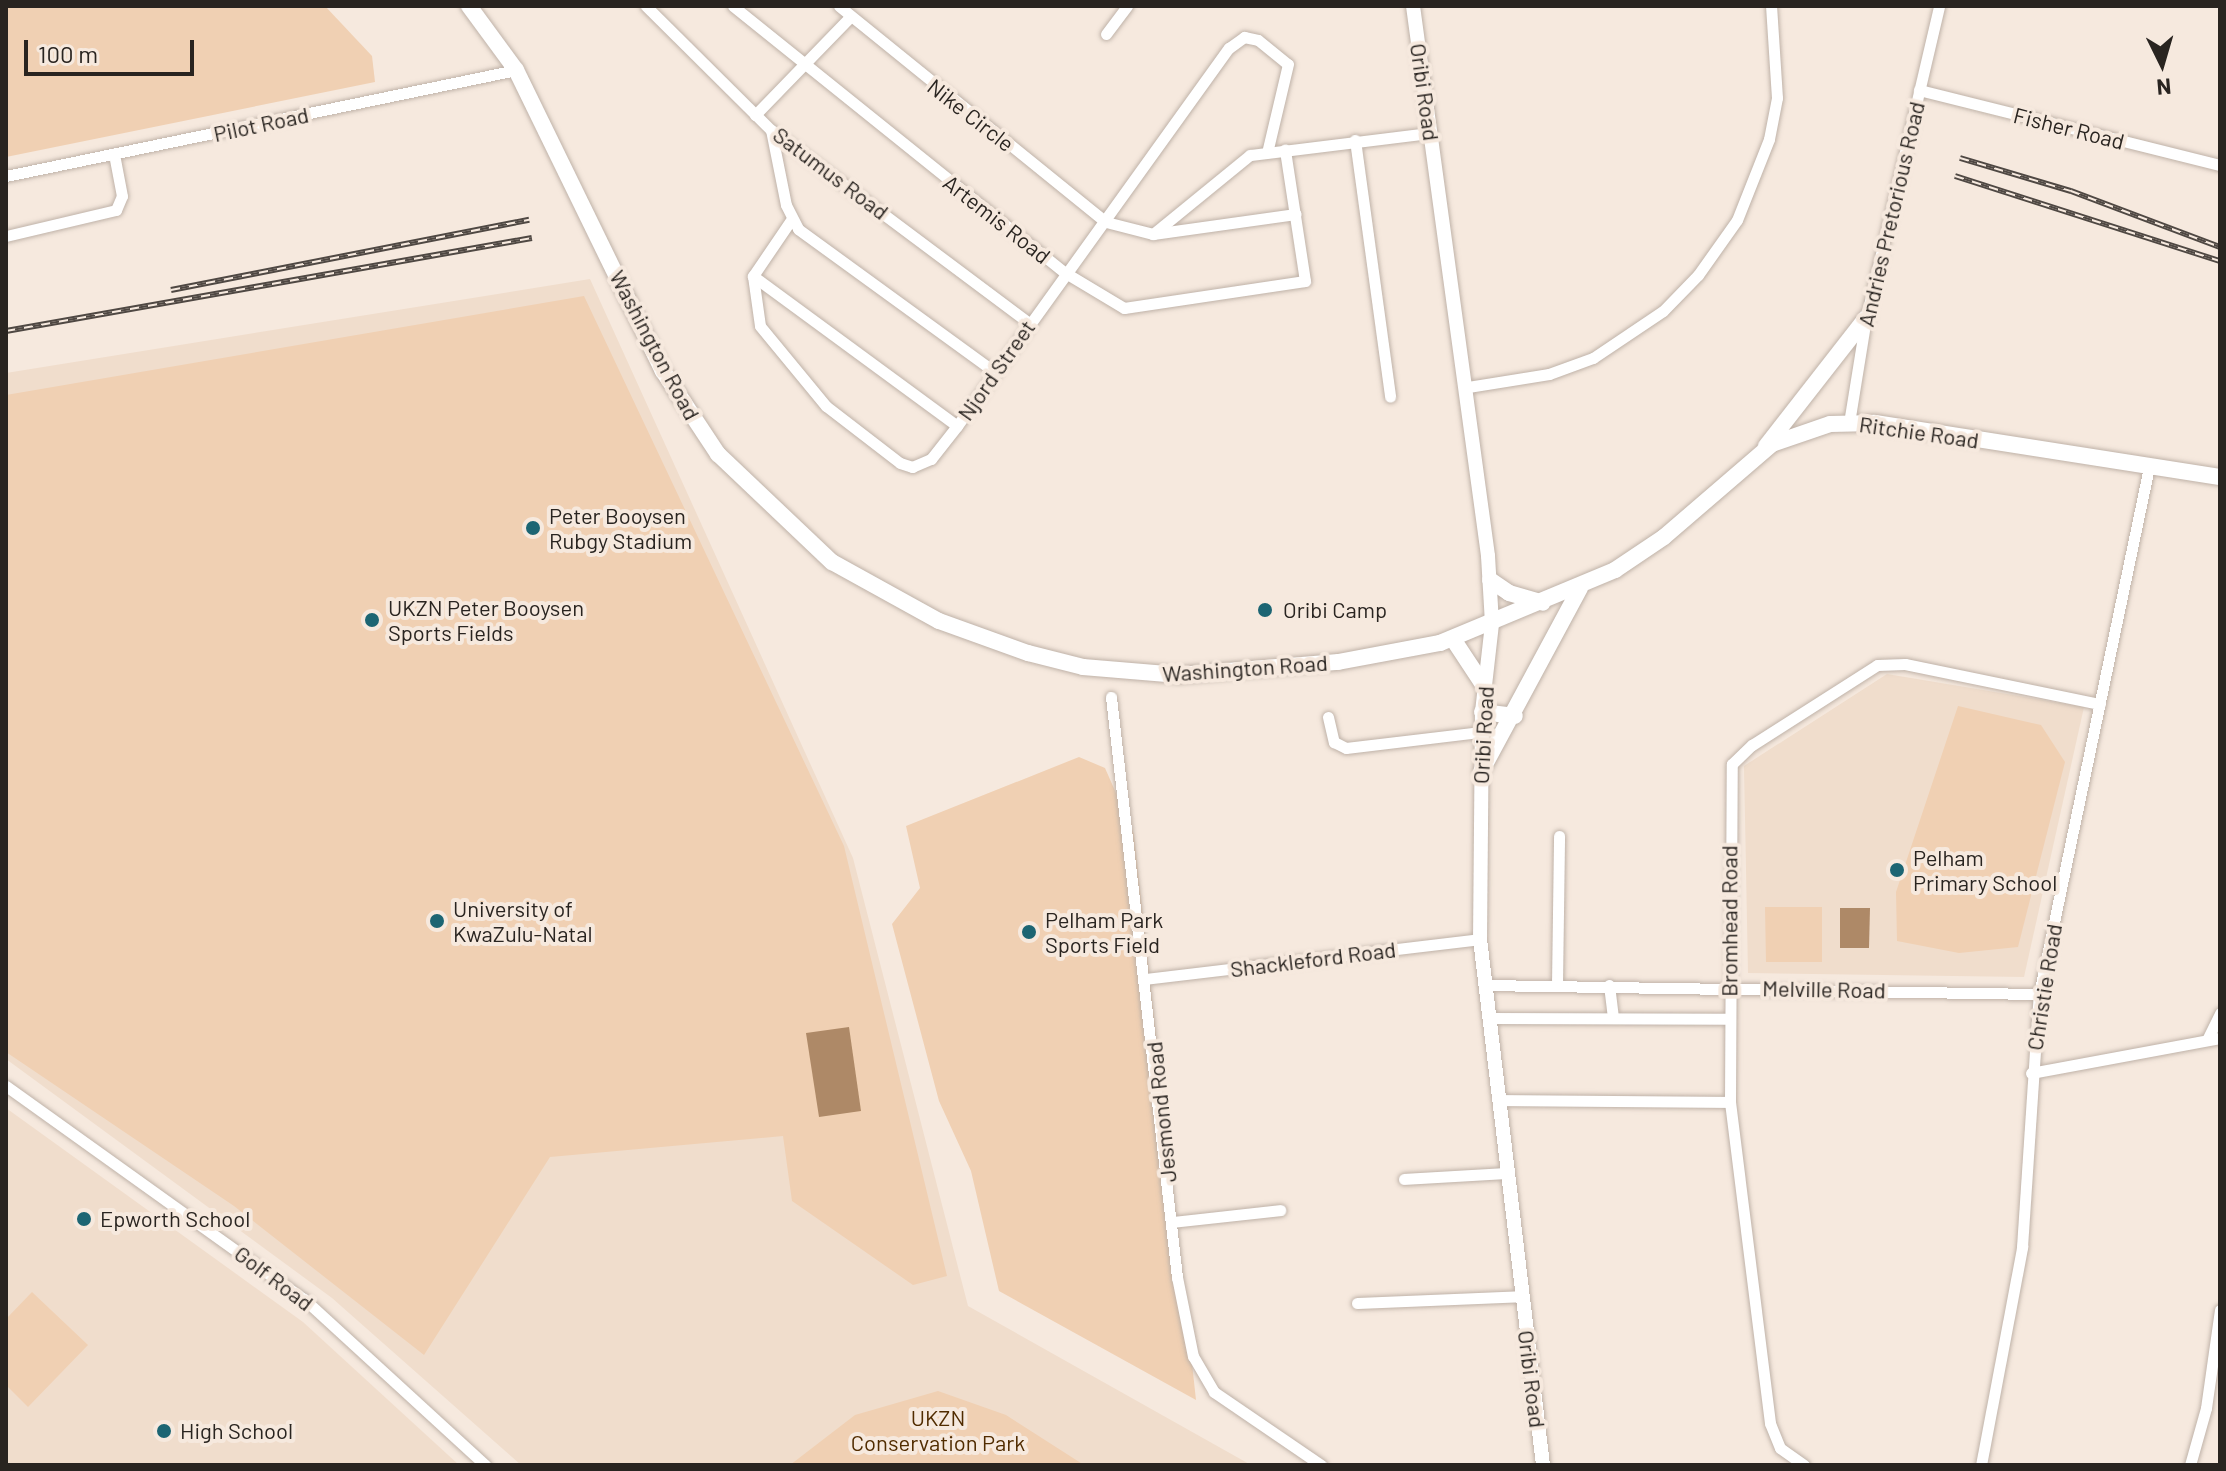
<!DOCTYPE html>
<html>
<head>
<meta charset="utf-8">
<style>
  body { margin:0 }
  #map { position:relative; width:2226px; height:1471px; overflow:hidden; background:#f6e9de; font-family:Barlow,sans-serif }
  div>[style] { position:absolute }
  .built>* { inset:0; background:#f0ddcc }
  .green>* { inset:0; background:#f0d0b3 }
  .water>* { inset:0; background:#ae8967 }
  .roads { filter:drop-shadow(0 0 2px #bfb2a8) drop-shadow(0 0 2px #bfb2a8) }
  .minor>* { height:11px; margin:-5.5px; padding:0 5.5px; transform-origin:5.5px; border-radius:5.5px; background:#fff }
  .tertiary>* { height:14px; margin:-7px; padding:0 7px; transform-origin:7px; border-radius:7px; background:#fff }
  .secondary>* { height:16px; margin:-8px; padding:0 8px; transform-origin:8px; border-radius:8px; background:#fff }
  .rail>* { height:6px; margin-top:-3px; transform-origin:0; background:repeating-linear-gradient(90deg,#f6e9de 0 9px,#4f4843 0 18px); box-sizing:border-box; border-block:2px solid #4f4843 }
  .dots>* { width:22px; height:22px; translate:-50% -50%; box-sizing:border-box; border:4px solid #f6e9de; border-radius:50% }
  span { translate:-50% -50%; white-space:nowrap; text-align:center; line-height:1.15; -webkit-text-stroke:8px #f6e9de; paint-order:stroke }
  .street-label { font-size:22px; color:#292420 }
  .poi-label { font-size:22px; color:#292420 }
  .left { translate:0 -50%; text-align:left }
  .park-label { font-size:22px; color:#512c00 }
  .frame { position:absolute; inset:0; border:8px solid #292420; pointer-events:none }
  .north { position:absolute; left:2122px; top:24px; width:80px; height:80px; -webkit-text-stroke:6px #f6e9de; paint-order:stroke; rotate:175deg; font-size:22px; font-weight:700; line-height:32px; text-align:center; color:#292420 }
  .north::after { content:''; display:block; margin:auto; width:28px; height:36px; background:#292420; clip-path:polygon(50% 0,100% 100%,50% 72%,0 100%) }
  .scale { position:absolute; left:24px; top:40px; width:170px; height:36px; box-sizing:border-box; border:4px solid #292420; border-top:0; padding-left:10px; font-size:24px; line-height:28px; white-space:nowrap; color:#292420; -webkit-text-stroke:6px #f6e9de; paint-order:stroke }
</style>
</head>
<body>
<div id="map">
  <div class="built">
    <i style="clip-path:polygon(590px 279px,853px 858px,968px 1306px,1251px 1465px,521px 1465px,332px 1298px,6px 1059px,6px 373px)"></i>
    <i style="clip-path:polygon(1887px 674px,2084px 707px,2024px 977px,1748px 973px,1744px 766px)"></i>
    <i style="clip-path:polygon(6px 1108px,303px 1322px,459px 1465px,6px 1465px)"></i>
  </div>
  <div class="green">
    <i style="clip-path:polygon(6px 6px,325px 6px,372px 56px,375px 82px,6px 157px)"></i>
    <i style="clip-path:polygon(584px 296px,844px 846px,947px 1276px,913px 1285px,792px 1201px,783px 1136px,550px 1157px,424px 1355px,234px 1206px,6px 1052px,6px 395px)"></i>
    <i style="clip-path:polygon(1958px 706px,2041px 725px,2065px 762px,2018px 947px,1959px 953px,1897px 941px,1896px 892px)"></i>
    <i style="clip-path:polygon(1079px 757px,1105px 768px,1134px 834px,1196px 1400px,999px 1291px,971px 1171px,939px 1101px,892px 924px,920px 888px,906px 826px)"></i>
    <i style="clip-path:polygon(1765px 907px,1822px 907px,1822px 962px,1766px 962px)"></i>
    <i style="clip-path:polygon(32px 1292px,88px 1345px,28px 1407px,6px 1385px,6px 1319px)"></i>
    <i style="clip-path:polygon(938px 1391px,1006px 1415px,1084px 1465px,790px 1465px,855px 1415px)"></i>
  </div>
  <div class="water">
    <i style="clip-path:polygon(1840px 908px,1870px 908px,1869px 948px,1840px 948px)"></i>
    <i style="clip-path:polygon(849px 1027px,861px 1111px,819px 1117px,806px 1033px)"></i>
  </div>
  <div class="roads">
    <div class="minor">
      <i style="left:646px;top:6px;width:176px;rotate:44.8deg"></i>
      <i style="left:771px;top:130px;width:322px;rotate:36.8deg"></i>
      <i style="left:733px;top:6px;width:425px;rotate:38.8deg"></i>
      <i style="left:1064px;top:272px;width:70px;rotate:31deg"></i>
      <i style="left:1124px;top:308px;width:183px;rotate:-8.5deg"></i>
      <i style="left:1305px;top:281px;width:133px;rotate:-98.7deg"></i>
      <i style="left:839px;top:6px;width:343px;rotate:39deg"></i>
      <i style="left:1106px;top:222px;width:49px;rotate:14.3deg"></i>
      <i style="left:1153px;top:234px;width:144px;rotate:-8deg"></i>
      <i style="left:1106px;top:34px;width:35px;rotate:-53deg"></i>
      <i style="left:1919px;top:90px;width:310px;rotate:14deg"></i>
      <i style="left:755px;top:115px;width:136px;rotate:-45.9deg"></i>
      <i style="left:771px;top:130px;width:76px;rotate:78.7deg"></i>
      <i style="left:786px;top:205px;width:27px;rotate:63deg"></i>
      <i style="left:798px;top:229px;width:243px;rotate:36deg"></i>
      <i style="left:1355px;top:140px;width:259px;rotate:82.2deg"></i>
      <i style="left:6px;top:176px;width:521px;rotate:-11.74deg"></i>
      <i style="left:791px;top:220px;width:68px;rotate:124.2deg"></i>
      <i style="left:753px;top:276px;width:50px;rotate:82deg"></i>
      <i style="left:760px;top:326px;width:104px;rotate:50.5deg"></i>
      <i style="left:826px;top:406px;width:93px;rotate:37.6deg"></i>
      <i style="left:900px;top:463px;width:13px;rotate:18deg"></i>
      <i style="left:912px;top:467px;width:21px;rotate:-23deg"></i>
      <i style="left:931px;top:459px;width:42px;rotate:-51.8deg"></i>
      <i style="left:957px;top:426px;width:466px;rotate:-54.3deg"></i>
      <i style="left:1229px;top:48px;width:19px;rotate:-36deg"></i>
      <i style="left:1244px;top:37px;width:14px;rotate:12deg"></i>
      <i style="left:1258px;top:40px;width:38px;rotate:39deg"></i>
      <i style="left:1288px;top:64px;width:91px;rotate:103.3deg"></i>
      <i style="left:1153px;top:234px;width:125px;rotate:-39.2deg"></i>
      <i style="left:1250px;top:155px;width:181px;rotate:-7deg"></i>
      <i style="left:6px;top:236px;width:113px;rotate:-13.3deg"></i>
      <i style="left:116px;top:210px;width:15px;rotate:-67deg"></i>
      <i style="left:122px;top:196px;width:43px;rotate:-100.8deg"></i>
      <i style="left:753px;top:276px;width:253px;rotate:36.3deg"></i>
      <i style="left:1468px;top:387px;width:82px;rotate:-9.1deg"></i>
      <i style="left:1549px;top:374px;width:47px;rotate:-20deg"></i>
      <i style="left:1593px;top:358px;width:84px;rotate:-33.9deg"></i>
      <i style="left:1663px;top:311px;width:50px;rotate:-45.8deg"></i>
      <i style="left:1698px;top:275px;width:67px;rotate:-54.7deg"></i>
      <i style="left:1737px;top:220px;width:87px;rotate:-68.4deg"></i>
      <i style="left:1769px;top:139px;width:42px;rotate:-79deg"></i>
      <i style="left:1777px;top:98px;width:92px;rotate:-93.7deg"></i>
      <i style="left:1849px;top:423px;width:106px;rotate:-80.8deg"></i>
      <i style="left:1866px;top:318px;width:320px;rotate:-76.8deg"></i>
      <i style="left:1111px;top:697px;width:584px;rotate:83.51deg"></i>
      <i style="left:1177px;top:1277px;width:81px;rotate:78.6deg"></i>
      <i style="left:1193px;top:1356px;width:42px;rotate:59.7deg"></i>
      <i style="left:1214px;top:1392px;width:130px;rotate:34.3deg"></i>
      <i style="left:1328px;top:717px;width:26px;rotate:77deg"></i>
      <i style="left:1334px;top:742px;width:13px;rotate:27deg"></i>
      <i style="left:1346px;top:748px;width:136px;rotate:-6.8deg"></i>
      <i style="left:1145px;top:979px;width:337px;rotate:-6.8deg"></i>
      <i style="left:1557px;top:984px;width:148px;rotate:-89.2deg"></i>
      <i style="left:1484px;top:985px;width:555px;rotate:0.93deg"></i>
      <i style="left:1609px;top:985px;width:32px;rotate:83deg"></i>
      <i style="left:1488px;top:1018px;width:241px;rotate:0.2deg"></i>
      <i style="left:2207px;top:1040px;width:30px;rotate:-64deg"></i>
      <i style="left:2031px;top:1073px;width:192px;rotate:-10.5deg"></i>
      <i style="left:6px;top:1086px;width:366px;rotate:35.6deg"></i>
      <i style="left:304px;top:1299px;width:246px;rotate:42.5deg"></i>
      <i style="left:1498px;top:1100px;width:232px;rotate:0.5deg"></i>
      <i style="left:1404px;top:1179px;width:101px;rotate:-3.4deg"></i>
      <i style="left:1172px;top:1222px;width:109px;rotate:-6.3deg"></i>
      <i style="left:1357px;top:1303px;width:164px;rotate:-2.4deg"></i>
      <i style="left:1804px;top:1465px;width:29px;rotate:-145deg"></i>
      <i style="left:1780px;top:1448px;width:27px;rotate:-112deg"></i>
      <i style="left:1770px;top:1423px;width:323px;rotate:-97.1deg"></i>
      <i style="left:1730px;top:1102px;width:338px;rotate:-89.7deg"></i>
      <i style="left:1732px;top:764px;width:28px;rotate:-44deg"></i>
      <i style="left:1752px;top:745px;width:148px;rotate:-32.6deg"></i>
      <i style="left:1877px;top:665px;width:28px;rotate:-2deg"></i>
      <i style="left:1905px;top:664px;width:199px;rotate:11.6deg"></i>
      <i style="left:1981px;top:1465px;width:222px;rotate:-79.3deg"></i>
      <i style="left:2022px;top:1247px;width:254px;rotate:-86.2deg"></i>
      <i style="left:2039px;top:994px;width:538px;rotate:-78.21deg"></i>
      <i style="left:2190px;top:1465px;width:59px;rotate:-74.3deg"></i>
      <i style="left:2206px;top:1408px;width:99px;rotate:-81.9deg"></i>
    </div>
    <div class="tertiary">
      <i style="left:1413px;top:6px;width:555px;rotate:82.23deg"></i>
      <i style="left:1488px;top:556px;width:68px;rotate:86.6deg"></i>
      <i style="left:1492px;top:624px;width:89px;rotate:96.5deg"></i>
      <i style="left:1482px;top:712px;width:227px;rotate:90.5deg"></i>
      <i style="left:1480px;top:939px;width:530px;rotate:83.17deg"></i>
    </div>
    <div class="secondary">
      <i style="left:469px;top:6px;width:79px;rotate:53.7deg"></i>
      <i style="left:516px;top:70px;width:335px;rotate:64deg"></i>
      <i style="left:663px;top:371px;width:100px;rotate:56.5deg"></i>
      <i style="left:718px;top:454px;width:157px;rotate:43.5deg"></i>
      <i style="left:832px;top:562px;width:122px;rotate:28.9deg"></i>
      <i style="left:939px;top:621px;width:95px;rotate:19.8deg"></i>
      <i style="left:1028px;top:653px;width:57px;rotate:14.3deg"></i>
      <i style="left:1083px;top:667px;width:96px;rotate:4.8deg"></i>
      <i style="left:1179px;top:675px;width:160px;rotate:-4.7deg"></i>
      <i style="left:1338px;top:662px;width:104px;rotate:-10.6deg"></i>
      <i style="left:1440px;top:643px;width:190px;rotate:-22.6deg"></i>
      <i style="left:1615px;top:570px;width:59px;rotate:-34deg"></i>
      <i style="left:1664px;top:537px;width:143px;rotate:-40.7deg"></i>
      <i style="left:1772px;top:444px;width:61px;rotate:-19deg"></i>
      <i style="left:1830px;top:424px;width:45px;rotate:-1.3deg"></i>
      <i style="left:1875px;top:423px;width:349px;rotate:8.9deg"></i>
      <i style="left:1766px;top:446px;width:162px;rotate:-52deg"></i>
      <i style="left:1490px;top:580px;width:23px;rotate:34deg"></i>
      <i style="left:1509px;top:593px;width:35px;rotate:16deg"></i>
      <i style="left:1453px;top:639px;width:56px;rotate:56.6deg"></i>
      <i style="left:1482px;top:712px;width:33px;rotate:7deg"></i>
      <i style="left:1481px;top:772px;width:209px;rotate:-61.7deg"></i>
    </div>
  </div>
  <div class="rail">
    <i style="left:1960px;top:158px;width:116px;rotate:16.6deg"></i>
    <i style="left:2071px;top:191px;width:159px;rotate:20.6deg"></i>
    <i style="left:1955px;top:176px;width:278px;rotate:17.8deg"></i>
    <i style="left:171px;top:290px;width:365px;rotate:-11.1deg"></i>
    <i style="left:6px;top:331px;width:534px;rotate:-10.03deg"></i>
  </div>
  <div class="dots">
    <i style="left:533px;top:528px;background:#1c6573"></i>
    <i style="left:1265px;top:610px;background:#1c6573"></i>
    <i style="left:372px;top:620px;background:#1c6573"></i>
    <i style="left:1897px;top:870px;background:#1c6573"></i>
    <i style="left:437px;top:921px;background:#1c6573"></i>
    <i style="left:1029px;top:932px;background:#1c6573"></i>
    <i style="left:84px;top:1219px;background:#1c6573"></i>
    <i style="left:164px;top:1431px;background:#1c6573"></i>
  </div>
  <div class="street-label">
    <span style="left:1425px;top:92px;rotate:82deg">Oribi Road</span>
    <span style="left:971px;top:115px;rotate:38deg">Nike Circle</span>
    <span style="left:261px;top:124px;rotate:-12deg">Pilot Road</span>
    <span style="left:2069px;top:128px;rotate:14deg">Fisher Road</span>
    <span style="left:831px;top:173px;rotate:37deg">Satumus Road</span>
    <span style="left:1891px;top:214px;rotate:-77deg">Andries Pretorious Road</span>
    <span style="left:997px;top:219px;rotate:38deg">Artemis Road</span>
    <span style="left:655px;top:345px;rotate:62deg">Washington Road</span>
    <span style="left:996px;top:370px;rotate:-55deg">Njord Street</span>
    <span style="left:1919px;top:432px;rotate:8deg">Ritchie Road</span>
    <span style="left:1245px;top:668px;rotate:-4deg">Washington Road</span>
    <span style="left:1483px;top:735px;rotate:-87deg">Oribi Road</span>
    <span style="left:1729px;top:921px;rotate:-90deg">Bromhead Road</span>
    <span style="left:1313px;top:959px;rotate:-7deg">Shackleford Road</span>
    <span style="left:2044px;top:987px;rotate:-81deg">Christie Road</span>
    <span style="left:1824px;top:989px;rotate:1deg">Melville Road</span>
    <span style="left:1161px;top:1112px;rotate:-96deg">Jesmond Road</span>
    <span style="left:274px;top:1278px;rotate:37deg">Golf Road</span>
    <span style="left:1532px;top:1379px;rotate:83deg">Oribi Road</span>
  </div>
  <div class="poi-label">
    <span class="left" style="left:549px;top:528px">Peter Booysen<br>Rubgy Stadium</span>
    <span class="left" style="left:388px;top:620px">UKZN Peter Booysen<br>Sports Fields</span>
    <span class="left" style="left:1283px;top:610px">Oribi Camp</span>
    <span class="left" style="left:1913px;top:870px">Pelham<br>Primary School</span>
    <span class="left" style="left:453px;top:921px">University of<br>KwaZulu-Natal</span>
    <span class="left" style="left:1045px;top:932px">Pelham Park<br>Sports Field</span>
    <span class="left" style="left:100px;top:1219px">Epworth School</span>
    <span class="left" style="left:180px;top:1431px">High School</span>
  </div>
  <div class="park-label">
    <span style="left:938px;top:1430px">UKZN<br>Conservation Park</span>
  </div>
  <div class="frame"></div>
  <div class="north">N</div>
  <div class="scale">100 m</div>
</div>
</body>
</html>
